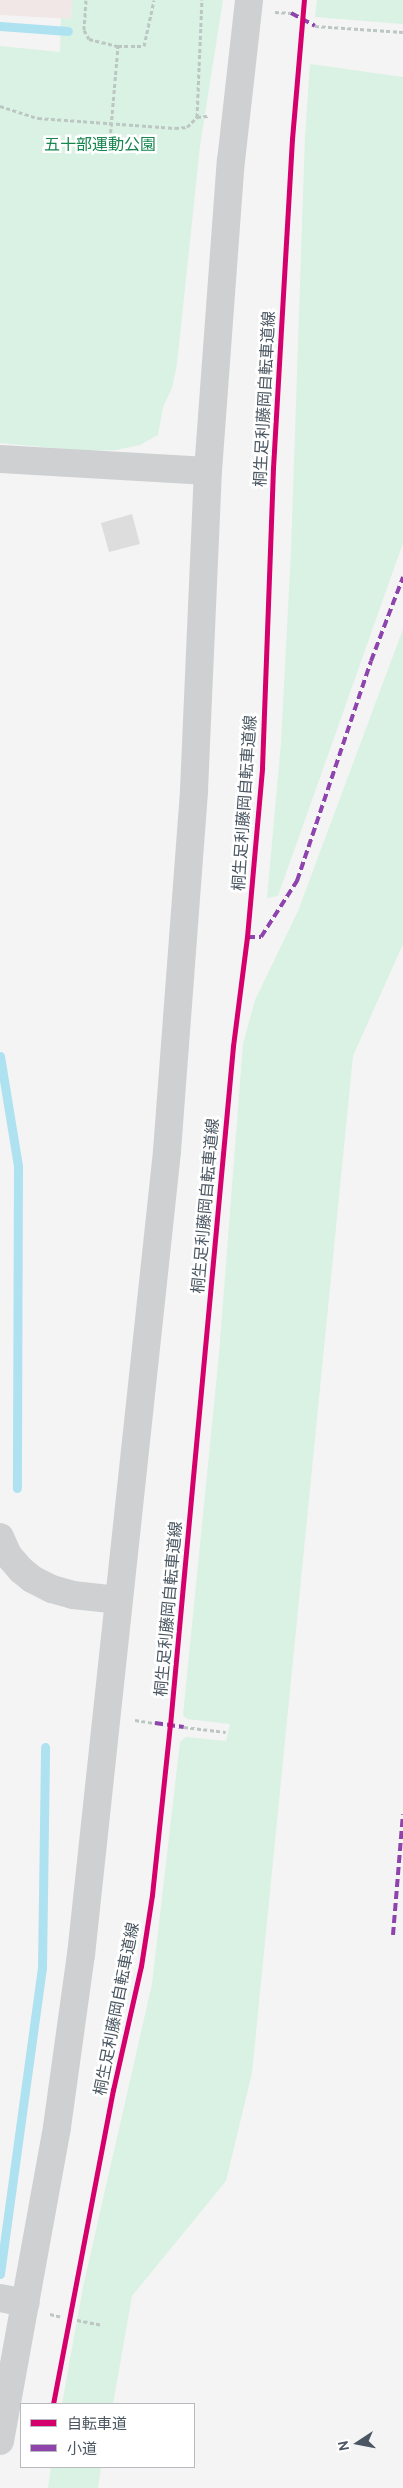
<!DOCTYPE html>
<html>
<head>
<meta charset="utf-8">
<style>
  body { margin:0 }
  #map { position:relative; width:403px; height:2488px; overflow:hidden; background:#f4f4f4; font-family:Cabin,"Noto Sans JP",sans-serif }
  div>[style] { position:absolute }
  .medical>* { inset:0; background:#f1e7e6 }
  .green>* { inset:0; background:#d9f2e3 }
  .stream>* { height:9px; margin:-4.5px; padding:0 4.5px; transform-origin:4.5px; border-radius:4.5px; background:#aee2f0 }
  .building>* { inset:0; background:#ddddde }
  .path>* { height:3px; margin-top:-1.5px; transform-origin:0; background:repeating-linear-gradient(90deg,#bcc7c4 0 4px,transparent 0 6.5px) }
  .minor>* { height:28px; margin:-14px; padding:0 14px; transform-origin:14px; border-radius:14px; background:#ced0d2 }
  .quiet>* { height:4px; margin-top:-2px; transform-origin:0; background:repeating-linear-gradient(90deg,#8e44ad 0 8px,transparent 0 12px) }
  .cycleway>* { height:5px; margin:-2.5px; padding:0 2.5px; transform-origin:2.5px; border-radius:2.5px; background:#d6006c }
  span { translate:-50% -50%; white-space:nowrap; text-align:center; line-height:1.15; -webkit-text-stroke:5px #fff; paint-order:stroke }
  .park-label { font-size:16px; color:#17864f }
  .street-label { font-size:16px; color:#4a5661 }
  .legend { position:absolute; left:20px; top:2403px; width:175px; height:65px; box-sizing:border-box; background:#fff; border:1px solid #b7bbc0; margin:0; padding:6px 9px; list-style:none; font-size:15px; color:#4a5661 }
  .legend li { display:flex; align-items:center; gap:10px; height:25px }
  .legend b { width:25px; border:1px solid #b7bbc0 }
  .north { position:absolute; left:333px; top:2418px; width:50px; height:50px; -webkit-text-stroke:4px #fff; paint-order:stroke; rotate:259deg; font-size:14px; font-weight:700; line-height:20px; text-align:center; color:#4a5661 }
  .north::after { content:''; display:block; margin:auto; width:18px; height:22px; background:#4a5661; clip-path:polygon(50% 0,100% 100%,50% 72%,0 100%) }
</style>
</head>
<body>
<div id="map">
  <div class="medical">
    <i style="clip-path:polygon(0 0,72px 0,71px 19px,0 15px)"></i>
  </div>
  <div class="green">
    <i style="clip-path:polygon(72px 0,223px 0,200px 146px,177px 364px,172px 388px,163px 407px,158px 435px,140px 445px,116px 450px,85px 451px,0 443px,0 46px,60px 52px,61px 18px,71px 19px)"></i>
    <i style="clip-path:polygon(317px 0,403px 0,403px 24px,315px 17px)"></i>
    <i style="clip-path:polygon(310px 64px,403px 77px,403px 543px,278px 896px,267px 898px,281px 743px,291px 551px,305px 136px)"></i>
    <i style="clip-path:polygon(403px 629px,403px 944px,353px 1056px,252px 2073px,226px 2181px,132px 2296px,113px 2404px,62px 2404px,83px 2287px,152px 1984px,180px 1742px,186px 1737px,226px 1741px,230px 1724px,187px 1719px,183px 1715px,219px 1354px,243px 1044px,255px 1000px,298px 911px)"></i>
    <i style="clip-path:polygon(51px 2467px,101px 2467px,98px 2488px,48px 2488px)"></i>
  </div>
  <div class="stream">
    <i style="left:0;top:26px;width:68px;rotate:4.2deg"></i>
    <i style="left:0;top:1056px;width:111px;rotate:80.7deg"></i>
    <i style="left:18px;top:1166px;width:322px;rotate:90.2deg"></i>
    <i style="left:0;top:2274px;width:309px;rotate:-82.2deg"></i>
    <i style="left:42px;top:1968px;width:221px;rotate:-89.2deg"></i>
  </div>
  <div class="building">
    <i style="clip-path:polygon(132px 514px,140px 544px,109px 552px,101px 523px)"></i>
  </div>
  <div class="path">
    <i style="left:86px;top:0;width:30px;rotate:94deg"></i>
    <i style="left:84px;top:30px;width:10px;rotate:61deg"></i>
    <i style="left:89px;top:39px;width:30px;rotate:14deg"></i>
    <i style="left:275px;top:12px;width:16px;rotate:4deg"></i>
    <i style="left:315px;top:26px;width:88px;rotate:3.9deg"></i>
    <i style="left:0;top:106px;width:40px;rotate:18deg"></i>
    <i style="left:38px;top:118px;width:137px;rotate:4.2deg"></i>
    <i style="left:175px;top:128px;width:12px;rotate:-5deg"></i>
    <i style="left:187px;top:127px;width:14px;rotate:-45deg"></i>
    <i style="left:197px;top:117px;width:11px;rotate:-5deg"></i>
    <i style="left:197px;top:117px;width:117px;rotate:-87.6deg"></i>
    <i style="left:110px;top:139px;width:93px;rotate:-85.1deg"></i>
    <i style="left:118px;top:46px;width:26px"></i>
    <i style="left:144px;top:46px;width:47px;rotate:-77.7deg"></i>
    <i style="left:135px;top:1720px;width:20px;rotate:9deg"></i>
    <i style="left:184px;top:1727px;width:42px;rotate:6.8deg"></i>
    <i style="left:50px;top:2314px;width:12px;rotate:14deg"></i>
    <i style="left:77px;top:2320px;width:26px;rotate:11deg"></i>
  </div>
  <div class="minor">
    <i style="left:0;top:459px;width:208px;rotate:3.3deg"></i>
    <i style="left:0;top:1537px;width:20px;rotate:66deg"></i>
    <i style="left:8px;top:1555px;width:20px;rotate:49deg"></i>
    <i style="left:21px;top:1570px;width:14px;rotate:39deg"></i>
    <i style="left:32px;top:1579px;width:22px;rotate:27deg"></i>
    <i style="left:52px;top:1589px;width:22px;rotate:16deg"></i>
    <i style="left:73px;top:1595px;width:45px;rotate:6.3deg"></i>
    <i style="left:0;top:2298px;width:26px;rotate:11deg"></i>
    <i style="left:0;top:2441px;width:319px;rotate:-79.7deg"></i>
    <i style="left:57px;top:2127px;width:174px;rotate:-82.1deg"></i>
    <i style="left:81px;top:1955px;width:809px;rotate:-83.89deg"></i>
    <i style="left:167px;top:1151px;width:362px;rotate:-85.7deg"></i>
    <i style="left:194px;top:790px;width:319px;rotate:-87.5deg"></i>
    <i style="left:208px;top:471px;width:311px;rotate:-85.8deg"></i>
    <i style="left:231px;top:161px;width:162px;rotate:-83.6deg"></i>
  </div>
  <div class="quiet">
    <i style="left:291px;top:13px;width:27px;rotate:28deg"></i>
    <i style="left:247px;top:937px;width:14px"></i>
    <i style="left:261px;top:937px;width:67px;rotate:-57.3deg"></i>
    <i style="left:297px;top:881px;width:232px;rotate:-71.4deg"></i>
    <i style="left:371px;top:661px;width:90px;rotate:-69.1deg"></i>
    <i style="left:155px;top:1723px;width:29px;rotate:8deg"></i>
    <i style="left:393px;top:1935px;width:121px;rotate:-85.3deg"></i>
  </div>
  <div class="cycleway">
    <i style="left:53px;top:2404px;width:320px;rotate:-79.2deg"></i>
    <i style="left:113px;top:2090px;width:127px;rotate:-77.3deg"></i>
    <i style="left:141px;top:1966px;width:72px;rotate:-81.2deg"></i>
    <i style="left:152px;top:1895px;width:171px;rotate:-84deg"></i>
    <i style="left:170px;top:1725px;width:682px;rotate:-84.7deg"></i>
    <i style="left:233px;top:1046px;width:110px;rotate:-82.7deg"></i>
    <i style="left:247px;top:937px;width:170px;rotate:-84.9deg"></i>
    <i style="left:262px;top:768px;width:300px;rotate:-87.9deg"></i>
    <i style="left:273px;top:468px;width:330px;rotate:-86.7deg"></i>
    <i style="left:292px;top:139px;width:140px;rotate:-85.1deg"></i>
  </div>
  <div class="park-label">
    <span style="left:100px;top:145px">五十部運動公園</span>
  </div>
  <div class="street-label">
    <span style="left:265px;top:399px;rotate:-87deg">桐生足利藤岡自転車道線</span>
    <span style="left:245px;top:803px;rotate:-86deg">桐生足利藤岡自転車道線</span>
    <span style="left:206px;top:1206px;rotate:-85deg">桐生足利藤岡自転車道線</span>
    <span style="left:169px;top:1609px;rotate:-85deg">桐生足利藤岡自転車道線</span>
    <span style="left:117px;top:2009px;rotate:-79deg">桐生足利藤岡自転車道線</span>
  </div>
  <ul class="legend">
  <li><b style="height:6px;background:#d6006c"></b>自転車道</li>
  <li><b style="height:6px;background:#8e44ad"></b>小道</li>
  </ul>
  <div class="north">N</div>
</div>
</body>
</html>
